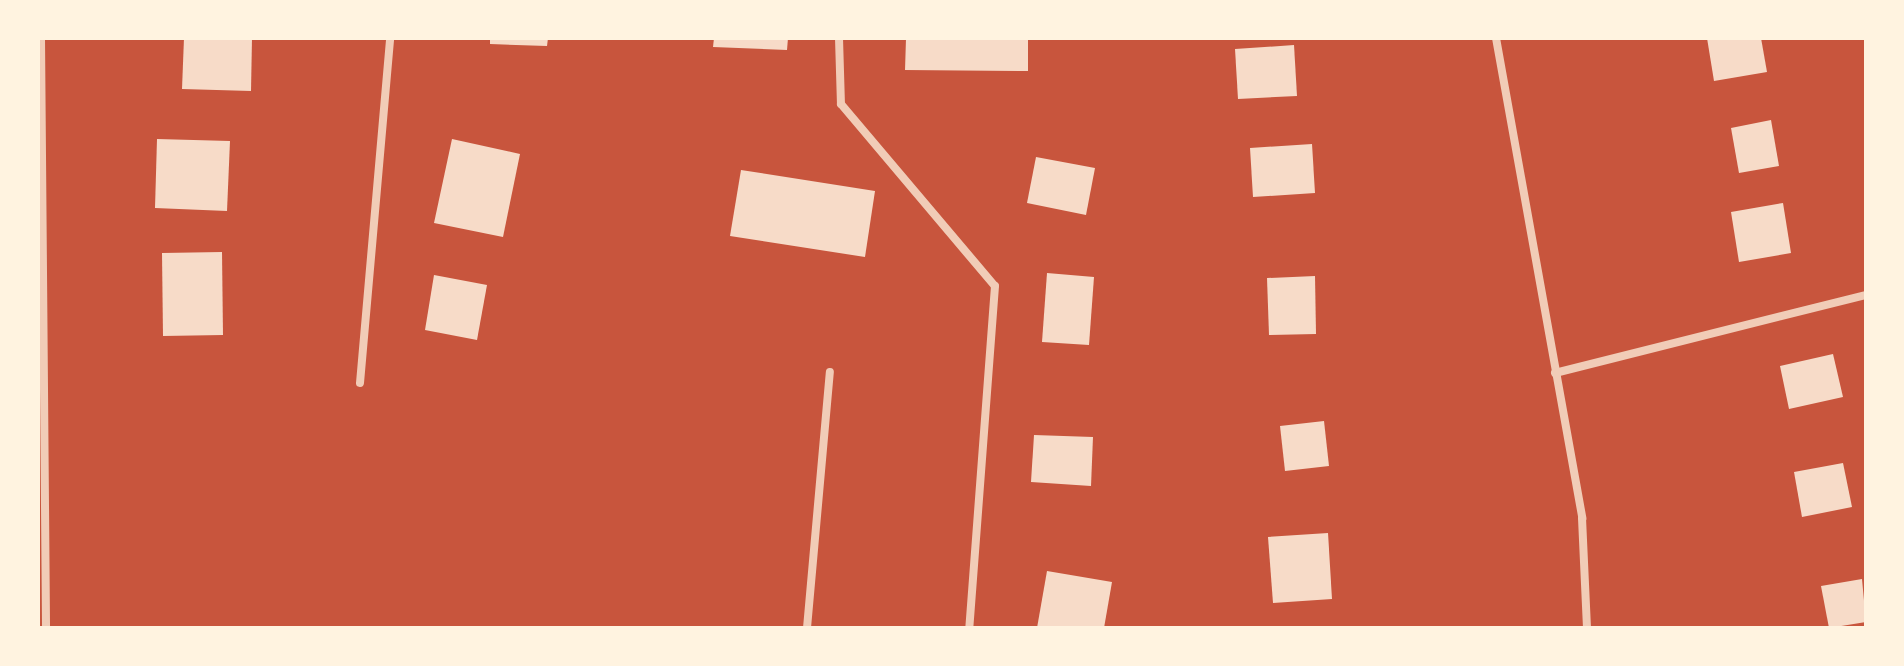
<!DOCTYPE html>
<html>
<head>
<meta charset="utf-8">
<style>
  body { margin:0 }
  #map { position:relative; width:1904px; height:666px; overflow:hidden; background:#c8553d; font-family:Commissioner,sans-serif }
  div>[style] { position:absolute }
  .building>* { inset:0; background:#f7dbc8 }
  .minor>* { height:8px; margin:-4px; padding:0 4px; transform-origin:4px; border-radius:4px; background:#f1ccb7 }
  span { translate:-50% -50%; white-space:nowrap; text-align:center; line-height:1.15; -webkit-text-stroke:6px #fff3e0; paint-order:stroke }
  .frame { position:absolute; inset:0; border:40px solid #fff3e0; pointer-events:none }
</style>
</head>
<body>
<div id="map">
  <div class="building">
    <i style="clip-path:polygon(184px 38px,252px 38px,251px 91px,182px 89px)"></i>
    <i style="clip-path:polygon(490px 38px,548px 38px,547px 46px,490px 44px)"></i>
    <i style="clip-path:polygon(714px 38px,788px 38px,787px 50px,713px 47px)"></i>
    <i style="clip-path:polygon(906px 38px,1028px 38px,1028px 71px,905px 70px)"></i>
    <i style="clip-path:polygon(1707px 38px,1761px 38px,1767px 72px,1714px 81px)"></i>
    <i style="clip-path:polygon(1294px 45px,1297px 96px,1238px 99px,1235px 49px)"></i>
    <i style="clip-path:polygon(1771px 120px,1779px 166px,1739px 173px,1731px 128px)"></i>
    <i style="clip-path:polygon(157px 139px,230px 141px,227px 211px,155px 208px)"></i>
    <i style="clip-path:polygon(452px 139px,520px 154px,503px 237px,434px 223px)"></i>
    <i style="clip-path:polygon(1312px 144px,1315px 193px,1253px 197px,1250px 148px)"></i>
    <i style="clip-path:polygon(1036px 157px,1095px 168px,1086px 215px,1027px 203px)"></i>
    <i style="clip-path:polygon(741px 170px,875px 191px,865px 257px,730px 236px)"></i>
    <i style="clip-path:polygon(1783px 203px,1791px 253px,1739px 262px,1731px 212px)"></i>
    <i style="clip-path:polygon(222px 252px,223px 335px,163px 336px,162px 253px)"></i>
    <i style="clip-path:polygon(1047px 273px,1094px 277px,1089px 345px,1042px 342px)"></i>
    <i style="clip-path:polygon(434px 275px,487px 285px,477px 340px,425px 330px)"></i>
    <i style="clip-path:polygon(1315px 276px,1316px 334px,1269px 335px,1267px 278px)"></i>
    <i style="clip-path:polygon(1833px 354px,1843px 397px,1789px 409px,1780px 366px)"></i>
    <i style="clip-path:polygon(1324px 421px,1329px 466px,1285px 471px,1280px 426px)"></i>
    <i style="clip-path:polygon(1034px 435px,1093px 437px,1091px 486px,1031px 482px)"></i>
    <i style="clip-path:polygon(1843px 463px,1852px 507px,1802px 517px,1794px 472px)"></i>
    <i style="clip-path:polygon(1328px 533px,1332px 599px,1273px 603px,1268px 537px)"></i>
    <i style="clip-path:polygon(1047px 571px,1112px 582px,1104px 628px,1037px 628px)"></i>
    <i style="clip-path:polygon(1862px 579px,1866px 622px,1829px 628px,1821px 586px)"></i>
  </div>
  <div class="minor">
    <i style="left:41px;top:38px;width:590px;rotate:89.51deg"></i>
    <i style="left:839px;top:38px;width:66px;rotate:88.3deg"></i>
    <i style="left:841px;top:104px;width:238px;rotate:49.8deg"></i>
    <i style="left:995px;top:286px;width:343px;rotate:94.3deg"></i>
    <i style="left:1496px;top:38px;width:488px;rotate:79.8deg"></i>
    <i style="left:1582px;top:518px;width:110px;rotate:87.4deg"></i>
    <i style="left:1555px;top:373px;width:321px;rotate:-14.1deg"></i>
    <i style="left:360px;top:383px;width:346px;rotate:-85deg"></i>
    <i style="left:807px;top:628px;width:257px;rotate:-84.9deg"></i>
  </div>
  <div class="frame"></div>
</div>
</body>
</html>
